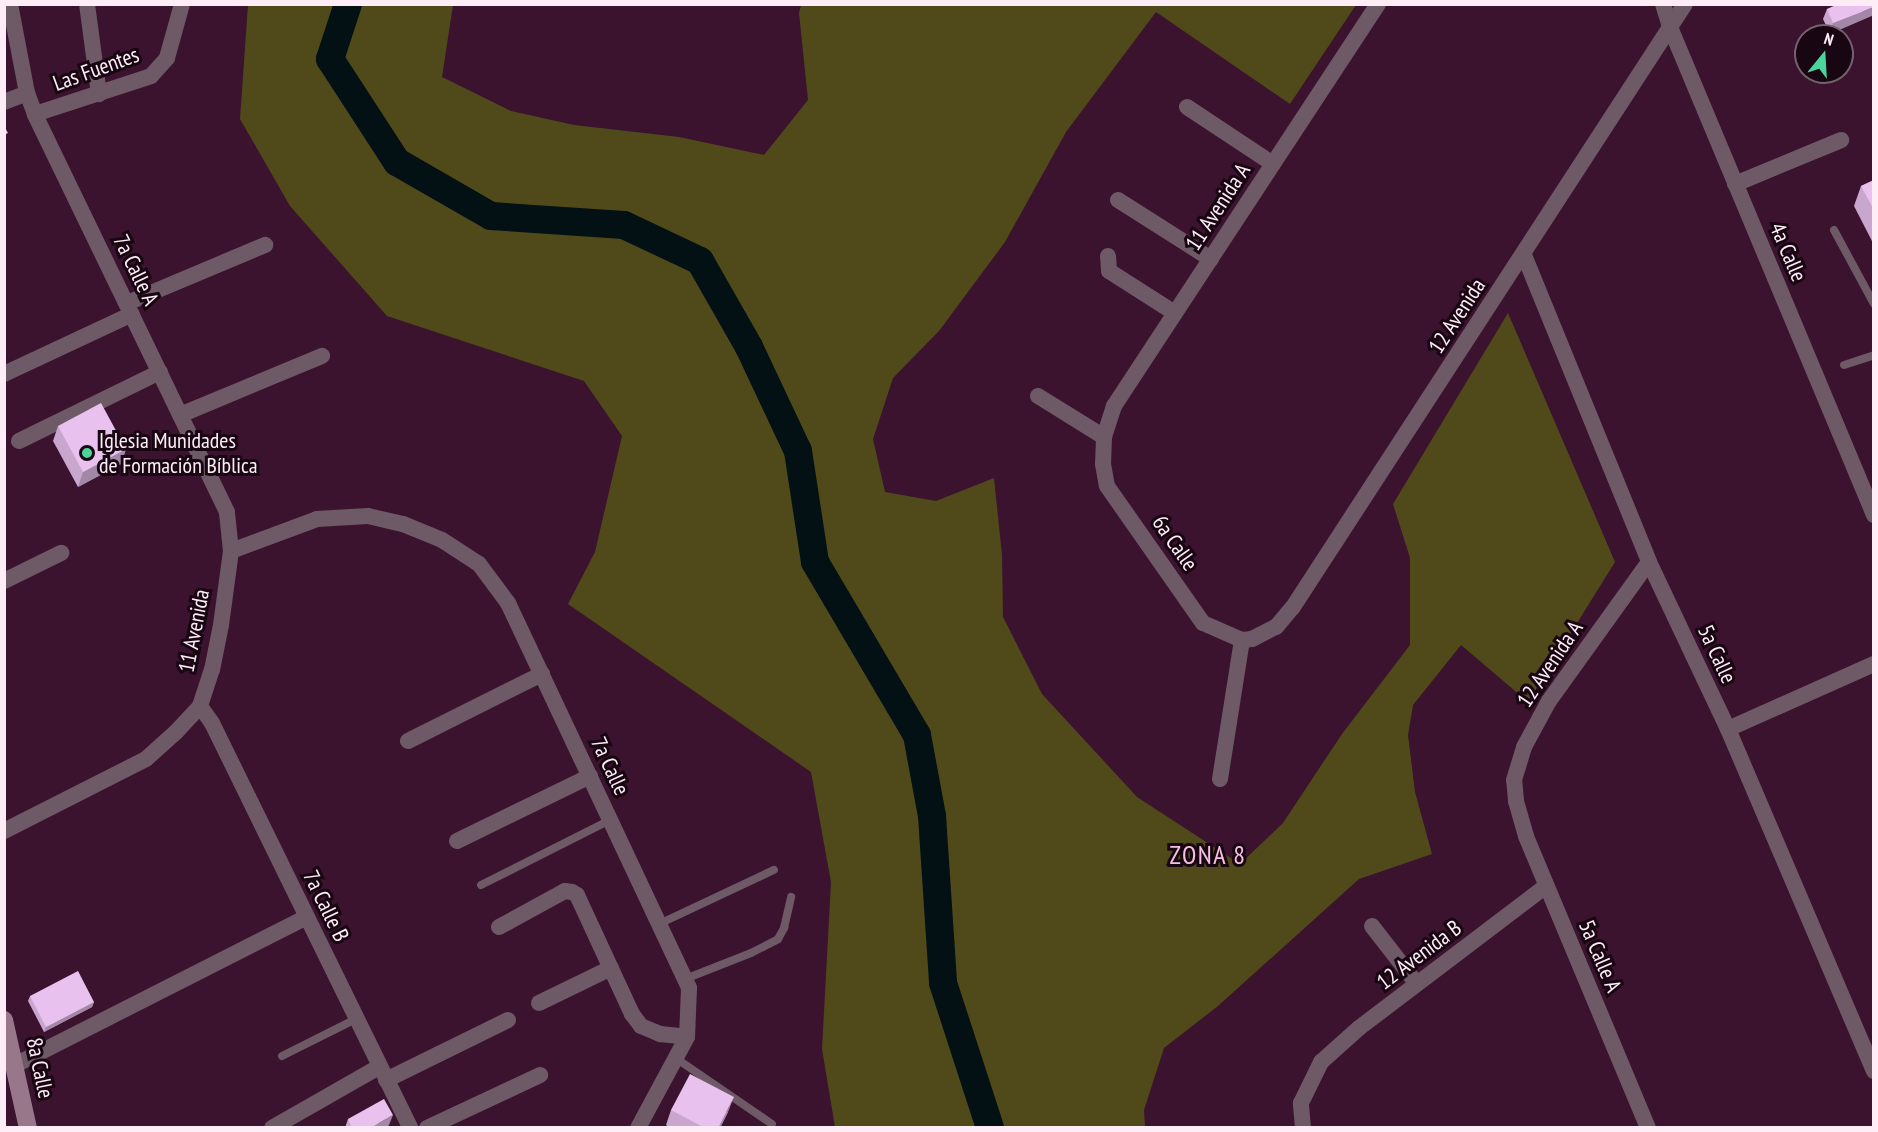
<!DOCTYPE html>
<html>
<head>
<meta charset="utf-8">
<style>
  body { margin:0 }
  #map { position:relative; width:1878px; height:1132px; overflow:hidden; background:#3b132e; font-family:"PT Sans Narrow",sans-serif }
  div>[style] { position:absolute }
  .forest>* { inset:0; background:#504a1a }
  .river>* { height:28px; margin:-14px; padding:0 14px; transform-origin:14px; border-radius:14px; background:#031014 }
  .lane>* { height:8px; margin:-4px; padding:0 4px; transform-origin:4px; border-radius:4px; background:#6e5966 }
  .street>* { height:16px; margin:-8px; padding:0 8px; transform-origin:8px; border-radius:8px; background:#6e5966 }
  .secondary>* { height:18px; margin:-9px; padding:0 9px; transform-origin:9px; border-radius:9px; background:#98778b }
  .wall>* { inset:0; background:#c8a6cd }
  .shaded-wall>* { inset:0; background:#a287a7 }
  .building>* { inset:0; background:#e8c1ee }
  .dots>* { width:16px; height:16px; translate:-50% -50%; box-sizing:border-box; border:3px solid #180712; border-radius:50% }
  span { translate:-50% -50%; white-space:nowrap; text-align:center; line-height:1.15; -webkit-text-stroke:6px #180712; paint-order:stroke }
  .street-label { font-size:22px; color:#feedf6 }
  .poi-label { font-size:22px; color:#feedf6 }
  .left { translate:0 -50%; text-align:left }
  .quarter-label { font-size:26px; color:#f6c0e1; letter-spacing:1.5px }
  .frame { position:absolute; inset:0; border:6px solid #feedf6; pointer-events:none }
  .north { position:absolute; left:1794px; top:24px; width:60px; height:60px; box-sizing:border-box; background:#180712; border:2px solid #74636d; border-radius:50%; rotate:18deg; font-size:16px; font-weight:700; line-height:24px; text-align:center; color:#feedf6 }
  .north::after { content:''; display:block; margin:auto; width:21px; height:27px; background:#4cd49b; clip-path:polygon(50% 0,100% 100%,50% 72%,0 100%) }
</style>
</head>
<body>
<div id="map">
  <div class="forest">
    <i style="clip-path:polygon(248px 5px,453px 5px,442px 77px,511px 111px,574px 125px,679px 137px,764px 155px,808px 100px,799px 13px,801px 5px,1356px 5px,1290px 104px,1156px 12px,1066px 132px,1005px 242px,939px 331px,893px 378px,873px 439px,885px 492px,936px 501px,994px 478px,1002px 555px,1003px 617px,1042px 694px,1137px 797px,1240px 864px,1283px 823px,1342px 734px,1410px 645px,1410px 558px,1393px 504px,1508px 313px,1615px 562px,1528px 702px,1461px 645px,1413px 705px,1408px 735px,1415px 792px,1432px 854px,1359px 879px,1218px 1006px,1164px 1048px,1144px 1110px,1145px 1127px,835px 1127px,822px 1049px,831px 882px,811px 772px,568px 604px,595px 552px,622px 436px,584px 381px,387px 316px,290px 206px,240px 119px)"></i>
  </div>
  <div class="river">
    <i style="left:348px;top:4px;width:58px;rotate:108.1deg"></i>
    <i style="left:330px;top:59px;width:123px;rotate:57deg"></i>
    <i style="left:397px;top:162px;width:108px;rotate:29.9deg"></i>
    <i style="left:491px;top:216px;width:133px;rotate:3.9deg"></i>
    <i style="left:624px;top:225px;width:84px;rotate:25.3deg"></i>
    <i style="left:700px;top:261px;width:99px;rotate:60.3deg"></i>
    <i style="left:749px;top:347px;width:115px;rotate:64.8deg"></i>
    <i style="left:798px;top:451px;width:112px;rotate:81.3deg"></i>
    <i style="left:815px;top:562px;width:201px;rotate:59.5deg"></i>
    <i style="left:917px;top:735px;width:82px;rotate:79.5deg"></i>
    <i style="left:932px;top:816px;width:167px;rotate:86.2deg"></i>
    <i style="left:943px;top:983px;width:152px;rotate:72deg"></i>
  </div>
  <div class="lane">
    <i style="left:1834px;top:230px;width:84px;rotate:61.6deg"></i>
    <i style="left:1844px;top:365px;width:32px;rotate:-18deg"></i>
    <i style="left:481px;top:885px;width:144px;rotate:-26.7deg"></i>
    <i style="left:659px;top:924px;width:127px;rotate:-25.2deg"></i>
    <i style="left:685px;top:979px;width:71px;rotate:-21.5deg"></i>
    <i style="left:751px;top:953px;width:30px;rotate:-27deg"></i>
    <i style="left:778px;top:939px;width:13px;rotate:-61deg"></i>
    <i style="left:784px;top:928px;width:32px;rotate:-77deg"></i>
    <i style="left:282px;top:1056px;width:83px;rotate:-26.6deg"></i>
    <i style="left:677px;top:1059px;width:115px;rotate:34.4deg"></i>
  </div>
  <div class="street">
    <i style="left:87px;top:4px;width:91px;rotate:82.4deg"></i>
    <i style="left:1378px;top:4px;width:481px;rotate:123.3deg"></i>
    <i style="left:1114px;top:406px;width:33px;rotate:108deg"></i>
    <i style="left:1104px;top:437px;width:27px;rotate:92deg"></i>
    <i style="left:1103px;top:464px;width:22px;rotate:80deg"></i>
    <i style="left:1107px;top:486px;width:167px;rotate:55deg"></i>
    <i style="left:1203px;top:623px;width:43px;rotate:23.6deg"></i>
    <i style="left:1242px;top:640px;width:10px;rotate:-6deg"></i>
    <i style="left:1252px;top:639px;width:27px;rotate:-27deg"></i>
    <i style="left:1276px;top:627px;width:26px;rotate:-50deg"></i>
    <i style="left:1293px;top:607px;width:719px;rotate:-56.97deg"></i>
    <i style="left:1663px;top:4px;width:24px;rotate:73deg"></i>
    <i style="left:1670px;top:27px;width:529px;rotate:67.31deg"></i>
    <i style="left:4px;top:102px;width:25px;rotate:-21deg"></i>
    <i style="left:1187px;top:107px;width:103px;rotate:33.5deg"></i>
    <i style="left:35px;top:114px;width:122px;rotate:-18.1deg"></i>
    <i style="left:151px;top:76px;width:24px;rotate:-48deg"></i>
    <i style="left:167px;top:58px;width:56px;rotate:-74.5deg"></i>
    <i style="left:1735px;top:184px;width:115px;rotate:-22.5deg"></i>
    <i style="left:1118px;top:200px;width:110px;rotate:32.4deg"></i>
    <i style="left:1524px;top:255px;width:331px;rotate:67.8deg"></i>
    <i style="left:1649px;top:562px;width:185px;rotate:64.7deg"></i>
    <i style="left:1728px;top:729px;width:372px;rotate:66.9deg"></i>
    <i style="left:1108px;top:256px;width:15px;rotate:86deg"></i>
    <i style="left:1109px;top:271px;width:78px;rotate:32.5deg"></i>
    <i style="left:127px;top:303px;width:150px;rotate:-22.8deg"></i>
    <i style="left:4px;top:374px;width:141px;rotate:-25.1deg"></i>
    <i style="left:1038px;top:396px;width:78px;rotate:31.8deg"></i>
    <i style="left:180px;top:415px;width:154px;rotate:-22.6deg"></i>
    <i style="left:19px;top:441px;width:157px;rotate:-26.1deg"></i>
    <i style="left:231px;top:551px;width:92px;rotate:-20.4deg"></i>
    <i style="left:317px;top:519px;width:51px;rotate:-3.4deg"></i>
    <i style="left:368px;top:516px;width:36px;rotate:13deg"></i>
    <i style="left:403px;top:524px;width:42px;rotate:22.3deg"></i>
    <i style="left:442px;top:540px;width:44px;rotate:33deg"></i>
    <i style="left:479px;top:564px;width:49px;rotate:53.4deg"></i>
    <i style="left:508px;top:603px;width:425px;rotate:64.8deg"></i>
    <i style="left:689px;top:988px;width:49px;rotate:92.3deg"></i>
    <i style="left:687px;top:1037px;width:103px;rotate:118.3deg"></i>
    <i style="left:4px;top:581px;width:64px;rotate:-26.2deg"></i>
    <i style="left:200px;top:706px;width:21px;rotate:55deg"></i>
    <i style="left:212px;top:723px;width:451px;rotate:63.9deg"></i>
    <i style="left:1728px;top:729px;width:160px;rotate:-24deg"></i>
    <i style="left:408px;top:741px;width:150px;rotate:-26.6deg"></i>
    <i style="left:1220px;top:779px;width:141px;rotate:-81deg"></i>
    <i style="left:4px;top:831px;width:159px;rotate:-26.9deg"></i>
    <i style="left:146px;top:759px;width:40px;rotate:-42deg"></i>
    <i style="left:176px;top:732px;width:35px;rotate:-47deg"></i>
    <i style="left:200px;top:706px;width:38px;rotate:-72deg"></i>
    <i style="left:212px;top:670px;width:46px;rotate:-78.7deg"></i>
    <i style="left:221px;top:625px;width:75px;rotate:-82.3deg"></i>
    <i style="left:231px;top:551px;width:39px;rotate:-96deg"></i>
    <i style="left:227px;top:512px;width:442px;rotate:-115.8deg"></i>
    <i style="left:35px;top:114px;width:22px;rotate:-111deg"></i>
    <i style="left:27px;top:93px;width:91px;rotate:-100.8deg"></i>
    <i style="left:457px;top:841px;width:148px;rotate:-26deg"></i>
    <i style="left:1372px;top:926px;width:73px;rotate:52.2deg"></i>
    <i style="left:499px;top:927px;width:75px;rotate:-28.6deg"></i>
    <i style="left:565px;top:891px;width:7px;rotate:8deg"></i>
    <i style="left:572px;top:892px;width:6px;rotate:31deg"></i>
    <i style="left:577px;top:895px;width:131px;rotate:65.2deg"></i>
    <i style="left:632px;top:1014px;width:15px;rotate:53deg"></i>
    <i style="left:641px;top:1026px;width:21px;rotate:23deg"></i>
    <i style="left:660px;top:1034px;width:27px;rotate:6deg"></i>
    <i style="left:539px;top:1003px;width:80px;rotate:-25.9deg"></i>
    <i style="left:15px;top:1065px;width:327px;rotate:-26.9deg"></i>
    <i style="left:386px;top:1080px;width:136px;rotate:-26.2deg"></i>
    <i style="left:272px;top:1128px;width:123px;rotate:-29.7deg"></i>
    <i style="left:427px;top:1128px;width:125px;rotate:-25.1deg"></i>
    <i style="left:1303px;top:1128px;width:25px;rotate:-95deg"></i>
    <i style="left:1301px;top:1103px;width:46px;rotate:-64deg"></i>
    <i style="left:1321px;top:1062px;width:51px;rotate:-41.8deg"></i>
    <i style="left:1359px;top:1028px;width:235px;rotate:-37.2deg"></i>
    <i style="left:1648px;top:1128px;width:316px;rotate:-112.7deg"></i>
    <i style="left:1526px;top:836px;width:36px;rotate:-106deg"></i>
    <i style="left:1516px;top:801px;width:21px;rotate:-95deg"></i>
    <i style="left:1514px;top:780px;width:34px;rotate:-73deg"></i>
    <i style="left:1524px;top:747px;width:52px;rotate:-61.5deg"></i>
    <i style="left:1549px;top:701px;width:171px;rotate:-54.3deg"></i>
  </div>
  <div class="secondary">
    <i style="left:4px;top:1020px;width:111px;rotate:77.5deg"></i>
  </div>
  <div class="wall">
    <i style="clip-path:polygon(1874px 4px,1830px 34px,1823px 19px,1827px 9px)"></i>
    <i style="clip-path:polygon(1874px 180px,1874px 245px,1854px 206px,1861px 186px)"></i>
    <i style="clip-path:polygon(58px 426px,126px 449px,121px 464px,78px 487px,53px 441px)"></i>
    <i style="clip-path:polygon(30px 996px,94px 1002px,92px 1007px,44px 1032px,28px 1001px)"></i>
    <i style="clip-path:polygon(671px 1110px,728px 1112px,720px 1128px,670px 1128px,666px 1125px)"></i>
    <i style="clip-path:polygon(348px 1119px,389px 1125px,385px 1128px,345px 1128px)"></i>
  </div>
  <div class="shaded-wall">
    <i style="clip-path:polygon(1874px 7px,1874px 15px,1830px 34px,1833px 23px)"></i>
    <i style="clip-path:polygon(126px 449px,121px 464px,78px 487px,83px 472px)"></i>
    <i style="clip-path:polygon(94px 1002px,92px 1007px,44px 1032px,46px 1027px)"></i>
    <i style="clip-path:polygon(734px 1097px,728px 1112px,720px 1128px,718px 1128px)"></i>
    <i style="clip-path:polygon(393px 1115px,389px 1125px,385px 1128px,370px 1128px)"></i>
  </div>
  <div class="building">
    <i style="clip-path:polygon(1838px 4px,1874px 4px,1874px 7px,1833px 23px,1827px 9px)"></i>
    <i style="clip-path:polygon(4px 126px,8px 133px,4px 135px)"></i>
    <i style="clip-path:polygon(1874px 180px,1874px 210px,1861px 186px)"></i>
    <i style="clip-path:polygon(101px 403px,126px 449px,83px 472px,58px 426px)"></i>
    <i style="clip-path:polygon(78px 971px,94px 1002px,46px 1027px,30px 996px)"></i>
    <i style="clip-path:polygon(690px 1074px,734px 1097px,718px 1128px,705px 1128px,671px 1110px)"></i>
    <i style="clip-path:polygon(384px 1099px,393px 1115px,370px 1128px,352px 1128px,348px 1119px)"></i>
  </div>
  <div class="dots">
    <i style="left:87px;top:453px;background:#4cd49b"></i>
  </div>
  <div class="street-label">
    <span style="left:96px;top:69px;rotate:-20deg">Las Fuentes</span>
    <span style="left:1218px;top:207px;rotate:-57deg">11 Avenida A</span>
    <span style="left:1788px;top:252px;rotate:67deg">4a Calle</span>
    <span style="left:136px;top:270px;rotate:64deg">7a Calle A</span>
    <span style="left:1457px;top:316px;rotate:-57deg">12 Avenida</span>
    <span style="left:1175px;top:543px;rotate:55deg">6a Calle</span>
    <span style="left:194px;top:631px;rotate:-79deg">11 Avenida</span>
    <span style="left:1717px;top:654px;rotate:65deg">5a Calle</span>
    <span style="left:1550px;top:664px;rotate:-56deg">12 Avenida A</span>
    <span style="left:610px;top:766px;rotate:65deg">7a Calle</span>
    <span style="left:326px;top:906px;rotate:64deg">7a Calle B</span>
    <span style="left:1419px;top:955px;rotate:-37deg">12 Avenida B</span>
    <span style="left:1600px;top:956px;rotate:67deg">5a Calle A</span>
    <span style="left:40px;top:1068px;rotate:78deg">8a Calle</span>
  </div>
  <div class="poi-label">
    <span class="left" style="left:99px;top:453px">Iglesia Munidades<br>de Formación Bíblica</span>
  </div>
  <div class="quarter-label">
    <span style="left:1208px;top:855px">ZONA 8</span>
  </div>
  <div class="frame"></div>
  <div class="north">N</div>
</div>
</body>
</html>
